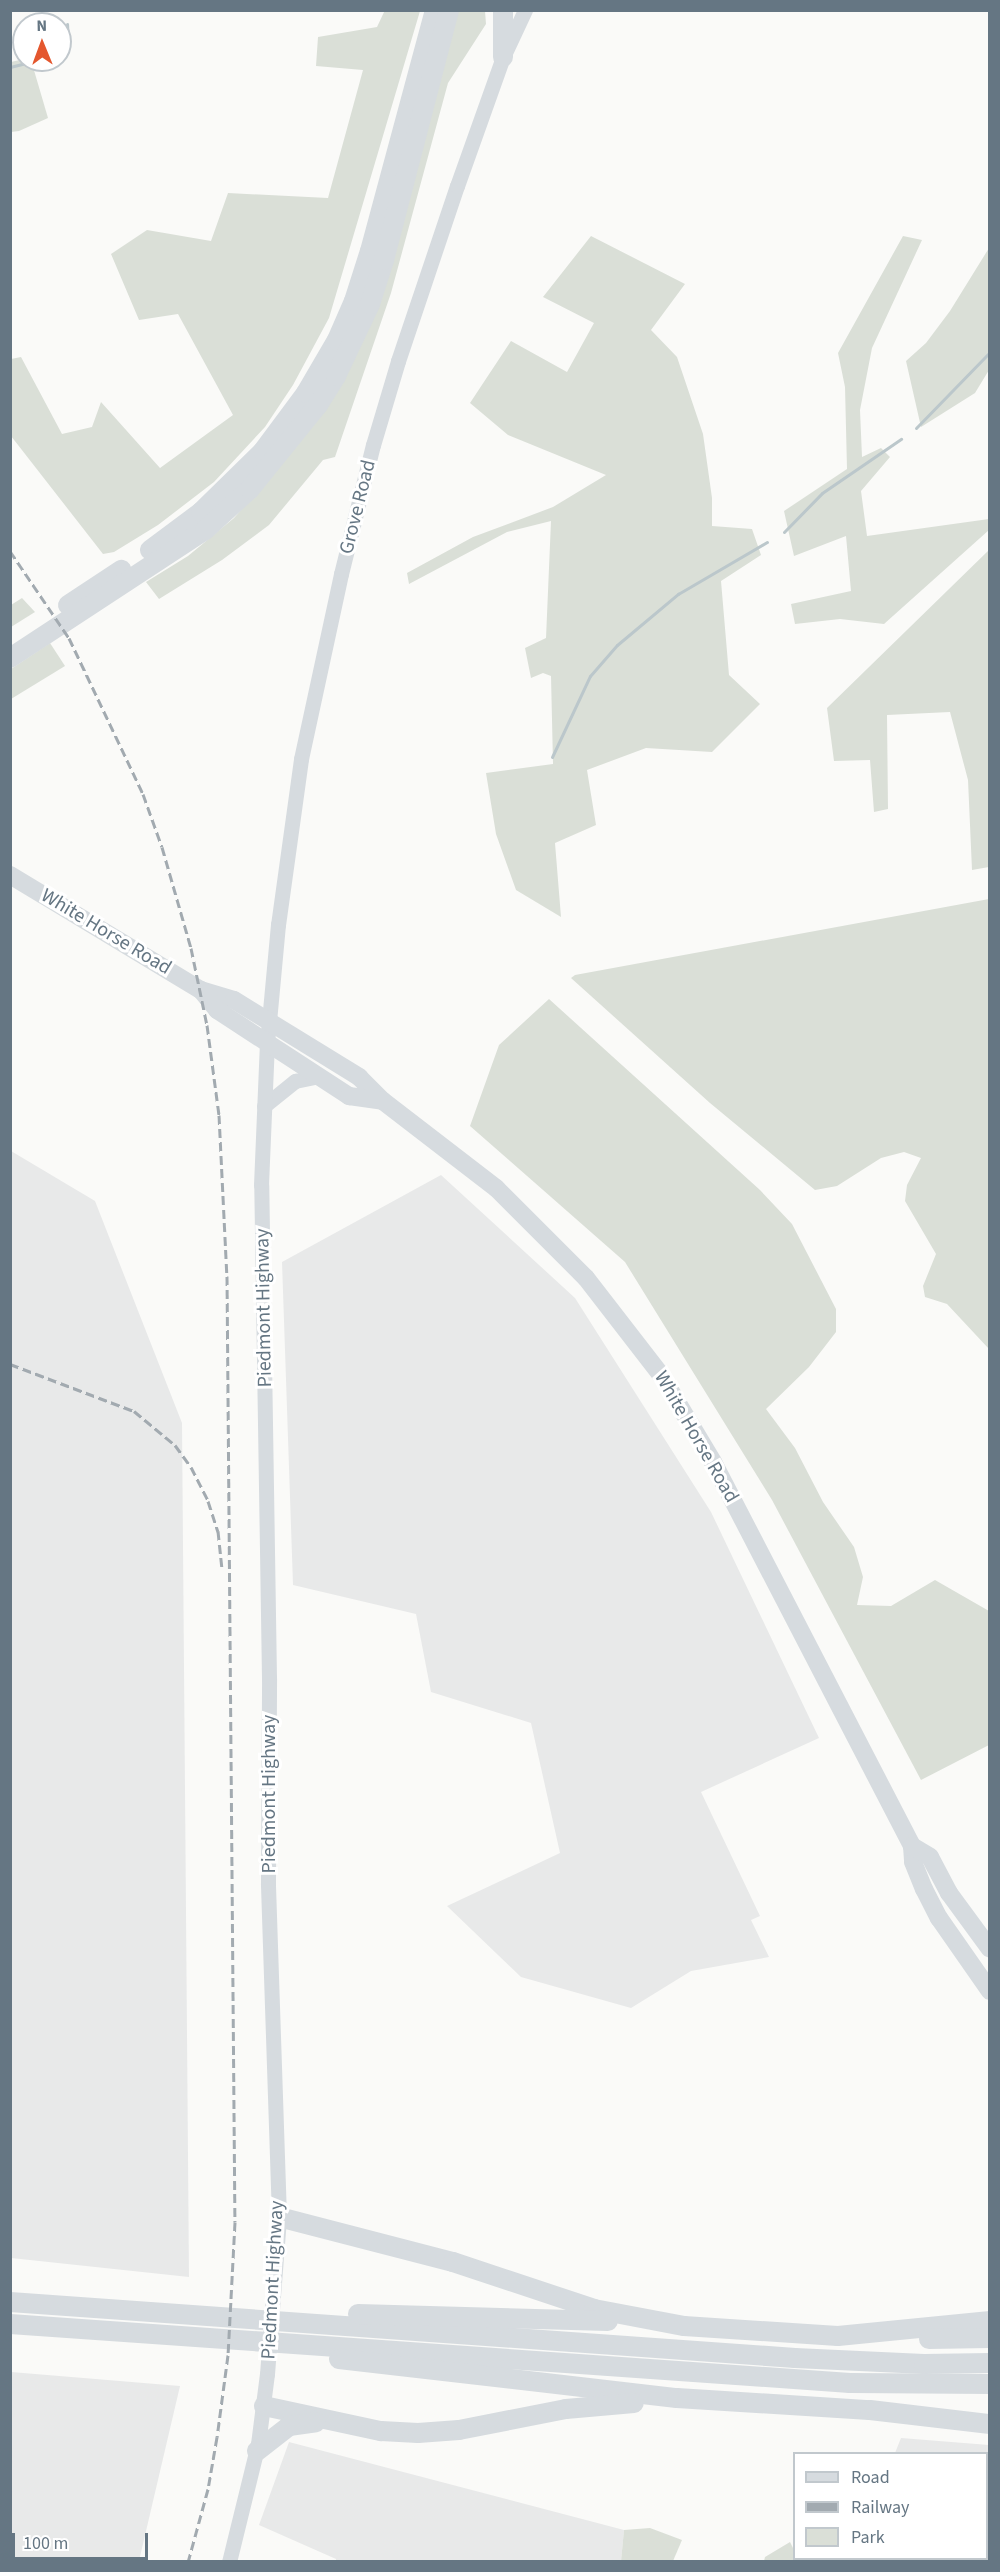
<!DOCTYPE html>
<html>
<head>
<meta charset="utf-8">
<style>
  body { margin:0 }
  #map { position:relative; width:1000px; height:2572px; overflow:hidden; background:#fafaf8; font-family:"Source Sans 3",sans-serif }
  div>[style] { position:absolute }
  .built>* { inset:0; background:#e8e9e9 }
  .green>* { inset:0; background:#dadfd7 }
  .stream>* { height:3px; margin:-1.5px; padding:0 1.5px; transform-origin:1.5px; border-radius:1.5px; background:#bbc7cb }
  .secondary>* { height:15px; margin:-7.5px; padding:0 7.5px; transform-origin:7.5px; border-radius:7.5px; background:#d6dbdf }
  .trunk>* { height:18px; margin:-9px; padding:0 9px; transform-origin:9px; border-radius:9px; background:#d6dbdf }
  .motorway>* { height:20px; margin:-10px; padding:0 10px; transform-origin:10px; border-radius:10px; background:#d6dbdf }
  .rail>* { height:3px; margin-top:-1.5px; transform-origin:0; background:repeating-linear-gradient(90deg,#a2aab0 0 9px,transparent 0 13.5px) }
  span { translate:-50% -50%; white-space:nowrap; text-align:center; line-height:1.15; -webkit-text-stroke:6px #fff; paint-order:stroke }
  .street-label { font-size:20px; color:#657683 }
  .frame { position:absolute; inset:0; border:12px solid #657683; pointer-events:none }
  .legend { position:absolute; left:793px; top:2452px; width:195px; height:108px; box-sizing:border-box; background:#fff; border:2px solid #c1c8cd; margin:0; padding:8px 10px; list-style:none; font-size:18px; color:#657683 }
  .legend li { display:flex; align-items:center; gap:12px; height:30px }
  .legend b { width:30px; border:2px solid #c1c8cd }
  .north { position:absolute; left:12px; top:12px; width:60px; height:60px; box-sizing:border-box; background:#fff; border:2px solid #c1c8cd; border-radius:50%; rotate:359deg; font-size:16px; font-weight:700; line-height:24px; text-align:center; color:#657683 }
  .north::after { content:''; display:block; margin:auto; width:21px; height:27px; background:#e4572e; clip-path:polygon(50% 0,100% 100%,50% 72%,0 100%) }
  .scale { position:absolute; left:12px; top:2533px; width:136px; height:27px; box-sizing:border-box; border:3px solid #657683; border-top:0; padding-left:8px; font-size:18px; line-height:21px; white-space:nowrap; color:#657683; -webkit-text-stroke:4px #fff; paint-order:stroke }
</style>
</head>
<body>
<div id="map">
  <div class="built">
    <i style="clip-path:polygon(11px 1151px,95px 1201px,182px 1423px,189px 2277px,11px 2258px)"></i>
    <i style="clip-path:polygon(441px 1175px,575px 1298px,711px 1512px,819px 1738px,701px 1792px,760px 1916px,751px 1920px,769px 1957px,691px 1971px,631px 2008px,521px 1977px,447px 1906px,560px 1853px,531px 1723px,431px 1692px,416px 1614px,293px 1585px,282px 1262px)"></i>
    <i style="clip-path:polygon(11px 2372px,180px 2386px,139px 2561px,11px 2561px)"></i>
    <i style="clip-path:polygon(901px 2438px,989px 2445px,989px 2561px,856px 2561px,857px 2558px,986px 2558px,986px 2454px,895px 2453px)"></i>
    <i style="clip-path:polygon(289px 2442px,624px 2530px,621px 2561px,336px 2562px,336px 2559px,259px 2525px)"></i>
  </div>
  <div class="green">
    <i style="clip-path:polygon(385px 10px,420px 11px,329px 318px,293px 385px,265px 427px,214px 482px,158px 525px,114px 552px,103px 554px,11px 436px,11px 359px,21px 357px,62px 434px,92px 427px,101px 402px,160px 468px,233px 415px,178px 314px,139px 320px,111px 254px,147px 230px,211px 241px,228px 193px,328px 198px,363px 70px,316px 66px,318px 37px,377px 27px)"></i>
    <i style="clip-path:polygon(458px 11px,485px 11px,486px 24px,448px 83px,391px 293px,335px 457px,323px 460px,269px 525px,222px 560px,159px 599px,146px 582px,188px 556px,234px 518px,270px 477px,401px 223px)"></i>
    <i style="clip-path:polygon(24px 59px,31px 60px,48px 118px,19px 131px,11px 132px,11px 62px)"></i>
    <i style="clip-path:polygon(591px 236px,685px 284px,651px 330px,677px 357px,703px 434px,712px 498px,712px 526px,752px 529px,761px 555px,721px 581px,729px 675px,760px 704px,712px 752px,646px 748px,587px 770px,596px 825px,555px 843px,561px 917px,516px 890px,496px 834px,486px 773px,553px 764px,551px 676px,543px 673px,531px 678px,525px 648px,546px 638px,551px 521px,507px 532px,409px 584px,407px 573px,473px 537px,553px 507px,606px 475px,508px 435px,470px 403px,511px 341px,567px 372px,594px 323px,543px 297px)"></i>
    <i style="clip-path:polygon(903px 236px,922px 240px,872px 348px,860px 410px,862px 457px,881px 448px,890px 457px,861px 491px,867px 536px,989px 519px,989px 530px,884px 624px,840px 619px,795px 624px,791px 604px,851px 591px,846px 536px,794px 556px,784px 511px,847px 469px,845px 387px,838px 353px)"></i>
    <i style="clip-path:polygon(989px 248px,989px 370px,975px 393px,921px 427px,906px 361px,926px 343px,950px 311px)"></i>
    <i style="clip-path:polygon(989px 550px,989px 867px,972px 870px,968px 780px,950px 712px,887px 715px,888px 809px,874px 812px,870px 760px,834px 761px,827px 708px)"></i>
    <i style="clip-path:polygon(22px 598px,35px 612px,11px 627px,11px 605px)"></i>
    <i style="clip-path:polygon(50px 643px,65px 666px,11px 699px,11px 669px)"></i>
    <i style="clip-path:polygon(989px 899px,990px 899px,989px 1349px,947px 1304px,925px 1297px,923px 1286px,936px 1254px,905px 1201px,907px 1185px,921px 1158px,904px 1152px,881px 1158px,837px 1186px,815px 1190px,710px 1103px,571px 978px,575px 975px)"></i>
    <i style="clip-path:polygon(549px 999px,760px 1190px,792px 1224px,836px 1309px,836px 1332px,809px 1367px,766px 1409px,795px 1448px,823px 1502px,854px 1547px,863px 1577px,857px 1605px,891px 1606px,935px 1580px,989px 1611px,989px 1745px,921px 1780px,772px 1500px,625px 1262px,470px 1126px,499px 1045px)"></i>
    <i style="clip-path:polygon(650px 2528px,682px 2540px,673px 2561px,621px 2561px,624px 2530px)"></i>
    <i style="clip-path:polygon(790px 2542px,794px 2550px,794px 2558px,799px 2559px,799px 2561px,764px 2561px,765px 2557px)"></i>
  </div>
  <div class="stream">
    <i style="left:60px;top:50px;width:11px;rotate:-45deg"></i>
    <i style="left:68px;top:42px;width:18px;rotate:-93deg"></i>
    <i style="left:10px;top:67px;width:30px;rotate:-14deg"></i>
    <i style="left:916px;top:428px;width:106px;rotate:-45.8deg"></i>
    <i style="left:784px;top:532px;width:54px;rotate:-45.7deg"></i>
    <i style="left:822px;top:493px;width:96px;rotate:-34.4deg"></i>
    <i style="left:552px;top:757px;width:89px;rotate:-64.9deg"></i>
    <i style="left:590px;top:676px;width:41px;rotate:-48.9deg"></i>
    <i style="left:617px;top:645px;width:80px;rotate:-39.9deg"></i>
    <i style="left:678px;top:594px;width:103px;rotate:-30.3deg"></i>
  </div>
  <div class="secondary">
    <i style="left:264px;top:1106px;width:40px;rotate:-39deg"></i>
    <i style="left:295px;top:1081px;width:25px;rotate:-12deg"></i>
    <i style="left:229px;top:2562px;width:122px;rotate:-76.2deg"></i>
    <i style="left:258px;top:2444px;width:71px;rotate:-82.7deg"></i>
    <i style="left:267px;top:2374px;width:157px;rotate:-85.6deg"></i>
    <i style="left:279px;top:2217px;width:334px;rotate:-91.9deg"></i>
    <i style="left:268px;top:1883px;width:205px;rotate:-89.7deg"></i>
    <i style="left:269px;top:1678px;width:493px;rotate:-90.9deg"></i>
    <i style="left:261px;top:1185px;width:142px;rotate:-87.6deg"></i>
    <i style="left:267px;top:1043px;width:119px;rotate:-84.7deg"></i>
    <i style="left:278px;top:925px;width:168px;rotate:-82.1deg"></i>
    <i style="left:301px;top:759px;width:189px;rotate:-77.8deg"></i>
    <i style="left:341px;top:574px;width:133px;rotate:-76.1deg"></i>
    <i style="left:373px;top:445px;width:88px;rotate:-73.4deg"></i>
    <i style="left:398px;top:361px;width:185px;rotate:-71.4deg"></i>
    <i style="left:457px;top:186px;width:137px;rotate:-70.4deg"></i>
    <i style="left:503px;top:57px;width:52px;rotate:-64.9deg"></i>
  </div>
  <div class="trunk">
    <i style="left:10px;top:875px;width:223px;rotate:31.1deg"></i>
    <i style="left:201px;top:990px;width:34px;rotate:17deg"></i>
    <i style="left:234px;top:1000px;width:147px;rotate:31.6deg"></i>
    <i style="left:359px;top:1077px;width:34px;rotate:45deg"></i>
    <i style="left:383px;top:1101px;width:143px;rotate:37.6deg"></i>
    <i style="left:496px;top:1188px;width:127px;rotate:45deg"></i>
    <i style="left:586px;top:1278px;width:123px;rotate:52.3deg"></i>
    <i style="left:661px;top:1375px;width:101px;rotate:59.1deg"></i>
    <i style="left:713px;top:1462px;width:433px;rotate:62.6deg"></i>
    <i style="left:912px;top:1846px;width:16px;rotate:86deg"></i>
    <i style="left:913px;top:1862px;width:29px;rotate:68deg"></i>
    <i style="left:924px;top:1889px;width:33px;rotate:63deg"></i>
    <i style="left:939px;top:1918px;width:89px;rotate:55.1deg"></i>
    <i style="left:201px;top:990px;width:26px;rotate:51deg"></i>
    <i style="left:217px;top:1010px;width:158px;rotate:33.1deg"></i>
    <i style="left:349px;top:1096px;width:34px;rotate:8deg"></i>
    <i style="left:912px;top:1846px;width:21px;rotate:31deg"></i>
    <i style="left:930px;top:1857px;width:41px;rotate:62.2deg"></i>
    <i style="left:949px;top:1893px;width:69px;rotate:53.8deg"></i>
  </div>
  <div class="motorway">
    <i style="left:503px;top:57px;width:47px;rotate:-90deg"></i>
    <i style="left:150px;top:550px;width:64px;rotate:-36.7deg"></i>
    <i style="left:201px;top:512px;width:87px;rotate:-44.5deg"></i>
    <i style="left:263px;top:451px;width:72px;rotate:-53.4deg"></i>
    <i style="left:306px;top:393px;width:61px;rotate:-59.7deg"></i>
    <i style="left:337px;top:340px;width:43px;rotate:-66.4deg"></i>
    <i style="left:354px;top:301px;width:52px;rotate:-72.3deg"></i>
    <i style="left:370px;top:251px;width:250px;rotate:-74.9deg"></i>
    <i style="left:68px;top:605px;width:64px;rotate:-33.4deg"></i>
    <i style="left:10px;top:658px;width:233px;rotate:-33.3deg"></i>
    <i style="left:205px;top:530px;width:61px;rotate:-42.3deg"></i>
    <i style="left:250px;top:489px;width:108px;rotate:-51deg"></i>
    <i style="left:318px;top:405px;width:34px;rotate:-58deg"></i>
    <i style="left:336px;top:376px;width:80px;rotate:-64.7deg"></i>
    <i style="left:370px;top:304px;width:46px;rotate:-72.3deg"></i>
    <i style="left:384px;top:260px;width:258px;rotate:-75.4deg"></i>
    <i style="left:279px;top:2217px;width:180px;rotate:14.5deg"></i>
    <i style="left:453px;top:2262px;width:149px;rotate:18.4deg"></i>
    <i style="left:594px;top:2309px;width:92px;rotate:10.7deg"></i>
    <i style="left:684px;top:2326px;width:154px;rotate:3.7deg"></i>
    <i style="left:838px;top:2336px;width:153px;rotate:-5.6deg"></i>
    <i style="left:10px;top:2302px;width:787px;rotate:4.08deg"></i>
    <i style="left:795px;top:2358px;width:129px;rotate:2.7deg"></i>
    <i style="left:924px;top:2364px;width:66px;rotate:-0.9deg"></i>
    <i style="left:358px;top:2314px;width:250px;rotate:1.6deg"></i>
    <i style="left:10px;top:2324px;width:842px;rotate:4.02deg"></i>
    <i style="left:850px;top:2383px;width:140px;rotate:0.4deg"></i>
    <i style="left:929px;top:2339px;width:61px;rotate:-0.9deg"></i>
    <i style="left:339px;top:2359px;width:340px;rotate:6.6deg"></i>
    <i style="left:677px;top:2398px;width:193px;rotate:3.6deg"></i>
    <i style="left:870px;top:2410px;width:121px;rotate:6.7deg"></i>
    <i style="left:264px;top:2406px;width:120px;rotate:12.1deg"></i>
    <i style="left:381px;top:2431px;width:37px;rotate:3deg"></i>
    <i style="left:418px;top:2433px;width:41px;rotate:-4.2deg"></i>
    <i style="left:459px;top:2430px;width:109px;rotate:-11.1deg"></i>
    <i style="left:566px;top:2409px;width:68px;rotate:-5deg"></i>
    <i style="left:257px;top:2451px;width:41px;rotate:-38deg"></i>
    <i style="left:289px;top:2426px;width:27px;rotate:-8deg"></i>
  </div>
  <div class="rail">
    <i style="left:10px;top:551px;width:105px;rotate:55.9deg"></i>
    <i style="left:69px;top:638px;width:173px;rotate:64.6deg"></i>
    <i style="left:143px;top:794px;width:56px;rotate:70.3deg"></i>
    <i style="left:162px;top:847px;width:105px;rotate:74deg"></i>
    <i style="left:191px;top:948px;width:79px;rotate:78.3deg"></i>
    <i style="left:207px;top:1025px;width:91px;rotate:82.4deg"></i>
    <i style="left:219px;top:1115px;width:161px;rotate:87.2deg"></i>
    <i style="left:227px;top:1276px;width:946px;rotate:89.52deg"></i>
    <i style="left:235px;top:2222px;width:133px;rotate:93deg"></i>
    <i style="left:228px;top:2355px;width:83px;rotate:97.6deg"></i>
    <i style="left:217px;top:2437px;width:53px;rotate:99.8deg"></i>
    <i style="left:208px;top:2489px;width:76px;rotate:105.3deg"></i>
    <i style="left:10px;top:1364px;width:133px;rotate:20.8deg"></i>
    <i style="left:134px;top:1411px;width:53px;rotate:39.7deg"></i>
    <i style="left:175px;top:1445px;width:27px;rotate:54deg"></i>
    <i style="left:191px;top:1467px;width:38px;rotate:63deg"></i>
    <i style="left:208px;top:1501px;width:32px;rotate:72deg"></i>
    <i style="left:218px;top:1531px;width:36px;rotate:84deg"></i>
  </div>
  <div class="street-label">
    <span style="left:358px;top:507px;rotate:-76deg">Grove Road</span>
    <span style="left:106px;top:932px;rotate:31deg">White Horse Road</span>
    <span style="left:264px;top:1308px;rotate:-91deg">Piedmont Highway</span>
    <span style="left:696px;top:1437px;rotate:60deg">White Horse Road</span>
    <span style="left:269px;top:1794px;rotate:-90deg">Piedmont Highway</span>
    <span style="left:273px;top:2280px;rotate:-87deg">Piedmont Highway</span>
  </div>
  <div class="frame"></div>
  <ul class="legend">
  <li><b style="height:8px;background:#d6dbdf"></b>Road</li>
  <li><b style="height:8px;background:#a2aab0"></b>Railway</li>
  <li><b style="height:16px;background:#dadfd7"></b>Park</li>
  </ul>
  <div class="north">N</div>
  <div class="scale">100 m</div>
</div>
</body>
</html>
